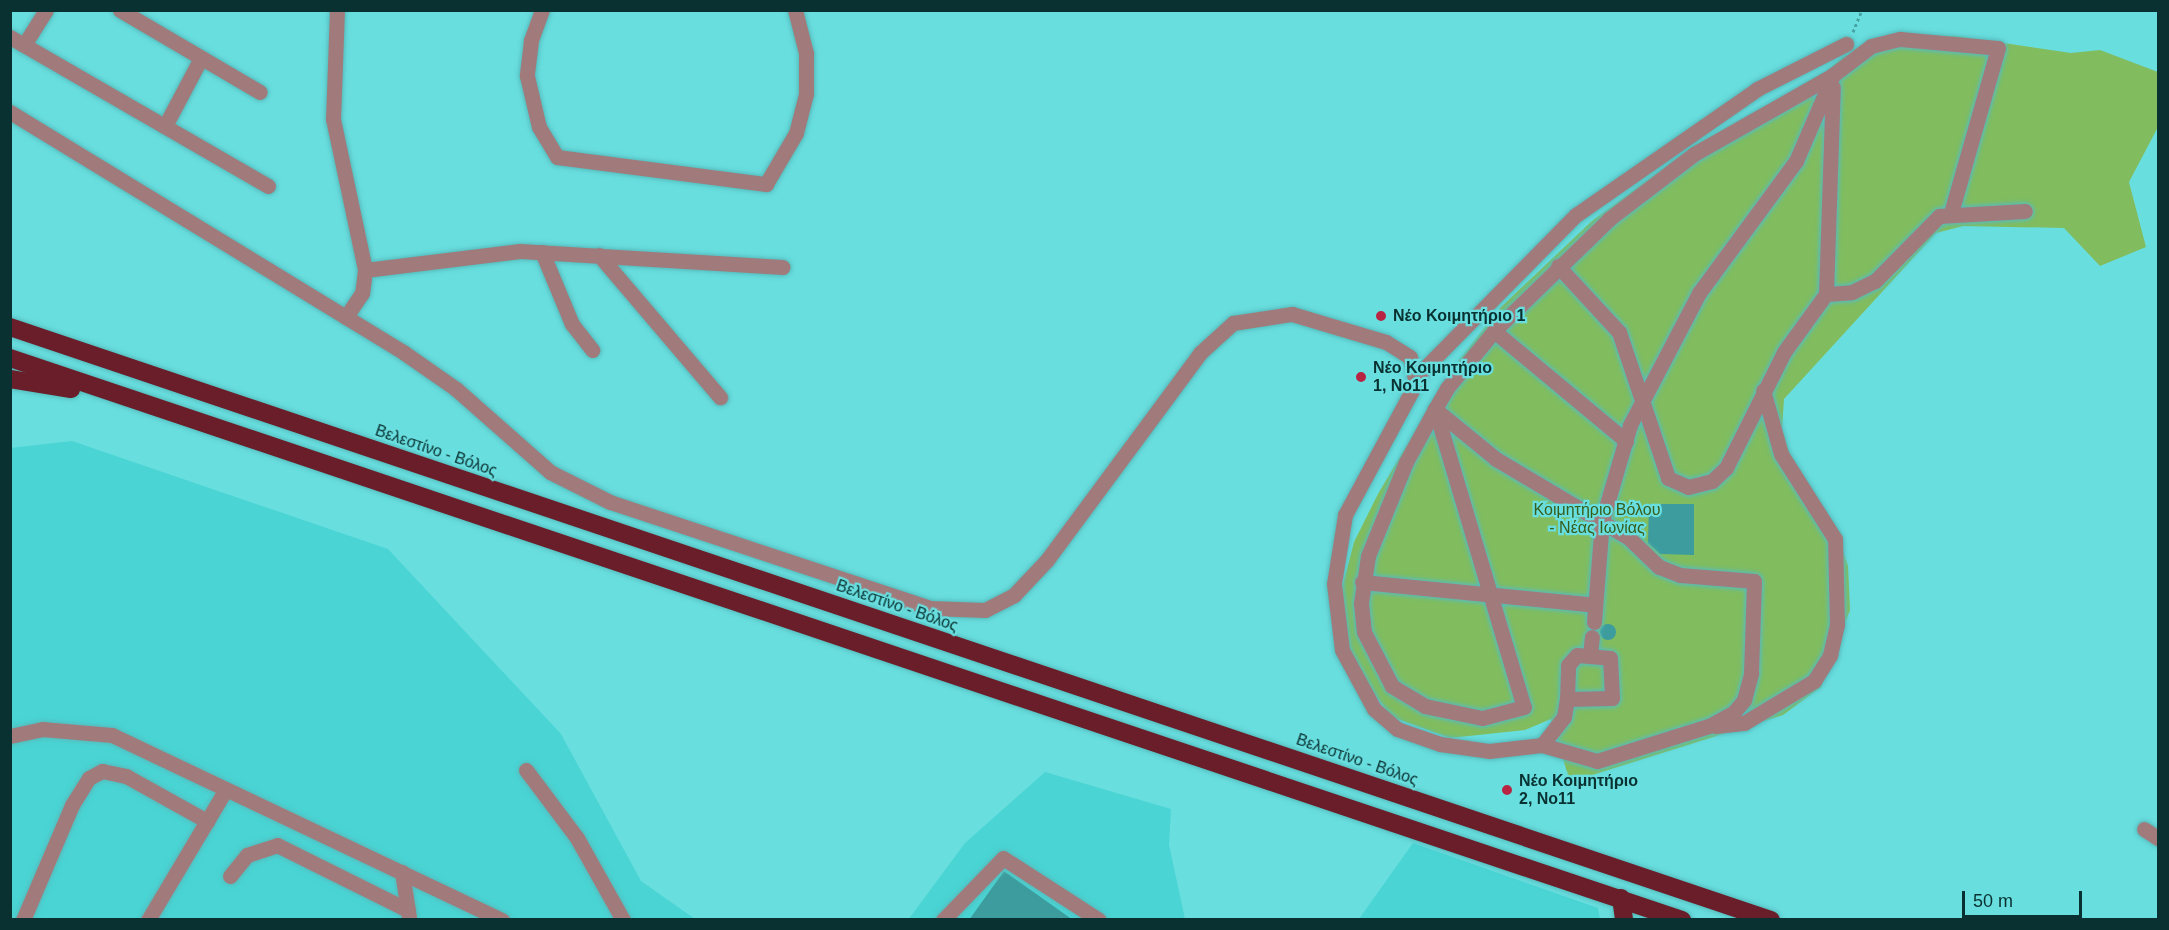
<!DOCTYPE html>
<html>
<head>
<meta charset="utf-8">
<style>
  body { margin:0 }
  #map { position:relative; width:2169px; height:930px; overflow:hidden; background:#69dedf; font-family:Helvetica,sans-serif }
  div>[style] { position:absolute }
  .built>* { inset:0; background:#4ad4d4 }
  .green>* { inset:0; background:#81bd5f }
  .building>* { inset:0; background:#3d9c9d }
  .round { border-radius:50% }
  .path>* { height:3px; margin-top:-1.5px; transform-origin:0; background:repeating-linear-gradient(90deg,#48a3a3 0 3px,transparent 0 6px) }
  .roads { filter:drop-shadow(0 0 2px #56bbbc) drop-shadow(0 0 2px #56bbbc) }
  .minor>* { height:15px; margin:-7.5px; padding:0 7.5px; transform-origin:7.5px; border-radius:7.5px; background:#a17b7c }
  .highway>* { height:18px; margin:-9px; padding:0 9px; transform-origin:9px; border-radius:9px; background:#691e29 }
  .dots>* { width:16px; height:16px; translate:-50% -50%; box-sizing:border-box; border:3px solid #69dedf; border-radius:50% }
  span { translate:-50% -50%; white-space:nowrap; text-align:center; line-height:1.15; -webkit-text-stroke:4.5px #69dedf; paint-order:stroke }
  .poi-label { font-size:16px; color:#093131; font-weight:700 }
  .left { translate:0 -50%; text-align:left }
  .street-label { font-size:16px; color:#093131 }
  .park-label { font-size:16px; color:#355d1b }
  .frame { position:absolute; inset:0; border:12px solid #093131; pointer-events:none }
  .scale { position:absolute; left:1962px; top:891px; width:120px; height:27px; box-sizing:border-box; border:3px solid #093131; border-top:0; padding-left:8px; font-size:18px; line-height:21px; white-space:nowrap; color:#093131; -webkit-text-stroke:4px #69dedf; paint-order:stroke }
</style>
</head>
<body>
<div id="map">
  <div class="built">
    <i style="clip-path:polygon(72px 441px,388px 549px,561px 734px,641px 881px,695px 919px,11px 919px,10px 448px)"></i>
    <i style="clip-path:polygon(1045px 772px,1171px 809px,1169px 845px,1185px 919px,908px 920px,965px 843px)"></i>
    <i style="clip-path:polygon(1413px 843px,1598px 908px,1600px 919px,1359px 919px)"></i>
  </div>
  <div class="green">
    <i style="clip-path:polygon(1886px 36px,1956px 36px,2071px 53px,2100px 50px,2158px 72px,2158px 127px,2129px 182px,2146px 247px,2100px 266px,2064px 228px,1963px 226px,1936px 233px,1784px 399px,1782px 429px,1791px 458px,1836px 530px,1848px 566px,1850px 610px,1821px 687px,1783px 715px,1570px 782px,1551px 719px,1525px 730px,1450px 738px,1392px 717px,1367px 685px,1351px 651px,1341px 618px,1343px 584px,1354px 542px,1378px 494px,1450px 372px,1501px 307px,1592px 221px,1693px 146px,1818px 79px,1849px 51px)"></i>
  </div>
  <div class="building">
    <i style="clip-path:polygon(1649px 504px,1694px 504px,1694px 555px,1660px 554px,1648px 543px)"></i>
    <i class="round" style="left:1600px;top:624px;width:16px;height:16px"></i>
    <i style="clip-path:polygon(1004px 871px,1073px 920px,969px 920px)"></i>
  </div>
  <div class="path">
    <i style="left:1853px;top:32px;width:24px;rotate:-68deg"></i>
  </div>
  <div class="roads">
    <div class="minor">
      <i style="left:120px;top:10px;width:162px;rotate:30.4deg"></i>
      <i style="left:337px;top:10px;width:109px;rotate:92.1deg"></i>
      <i style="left:333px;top:119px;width:154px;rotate:78deg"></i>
      <i style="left:365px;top:270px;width:23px;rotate:97deg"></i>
      <i style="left:362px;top:293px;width:29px;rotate:124deg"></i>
      <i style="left:542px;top:10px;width:33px;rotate:110deg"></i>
      <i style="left:531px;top:41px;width:35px;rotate:97deg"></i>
      <i style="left:527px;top:76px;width:52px;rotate:76.8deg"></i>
      <i style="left:539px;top:127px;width:35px;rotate:59deg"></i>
      <i style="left:557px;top:157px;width:211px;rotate:7.4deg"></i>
      <i style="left:766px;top:184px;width:59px;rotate:-59.5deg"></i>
      <i style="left:796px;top:133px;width:40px;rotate:-75.6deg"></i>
      <i style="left:806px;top:94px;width:41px;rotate:-90deg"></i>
      <i style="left:806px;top:53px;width:44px;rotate:-104.3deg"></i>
      <i style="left:10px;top:37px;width:298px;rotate:30deg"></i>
      <i style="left:24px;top:45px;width:41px;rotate:-57.8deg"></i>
      <i style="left:10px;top:112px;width:460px;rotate:31.4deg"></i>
      <i style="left:403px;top:352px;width:65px;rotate:34.9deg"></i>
      <i style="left:456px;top:389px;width:125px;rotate:41.4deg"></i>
      <i style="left:550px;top:472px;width:67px;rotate:26.6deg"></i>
      <i style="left:610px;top:502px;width:337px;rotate:18.3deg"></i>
      <i style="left:930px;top:608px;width:55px;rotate:2.1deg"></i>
      <i style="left:985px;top:610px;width:33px;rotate:-27deg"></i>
      <i style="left:1014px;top:595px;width:48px;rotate:-46.7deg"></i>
      <i style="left:1047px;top:560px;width:257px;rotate:-53.5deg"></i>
      <i style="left:1200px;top:353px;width:45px;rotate:-42.3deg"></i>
      <i style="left:1233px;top:323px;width:60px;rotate:-8.7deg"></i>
      <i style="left:1292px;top:314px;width:98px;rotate:16.6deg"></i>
      <i style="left:1386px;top:342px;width:28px;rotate:32deg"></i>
      <i style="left:1410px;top:357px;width:27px;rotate:77deg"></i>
      <i style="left:1416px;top:383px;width:150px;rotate:118.3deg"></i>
      <i style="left:1345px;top:515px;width:70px;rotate:99.1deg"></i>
      <i style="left:1334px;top:584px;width:66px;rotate:83.1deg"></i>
      <i style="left:1342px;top:650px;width:67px;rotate:61.5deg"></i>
      <i style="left:1374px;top:709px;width:30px;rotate:41deg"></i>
      <i style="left:1397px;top:729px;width:46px;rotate:19.2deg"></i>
      <i style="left:1440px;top:744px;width:49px;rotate:8.1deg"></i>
      <i style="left:1489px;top:751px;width:53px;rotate:-6.5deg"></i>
      <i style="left:1542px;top:745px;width:57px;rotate:16.2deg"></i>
      <i style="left:1597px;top:761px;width:117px;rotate:-17.4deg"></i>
      <i style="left:1709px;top:726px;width:29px;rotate:-29deg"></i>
      <i style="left:1734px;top:712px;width:16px;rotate:-50deg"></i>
      <i style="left:1744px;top:700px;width:28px;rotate:-75deg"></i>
      <i style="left:1751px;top:673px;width:92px;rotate:-88.1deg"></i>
      <i style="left:1754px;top:581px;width:74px;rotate:-175.4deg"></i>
      <i style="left:1680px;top:575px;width:22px;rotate:-159deg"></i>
      <i style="left:1659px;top:567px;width:42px;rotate:-136deg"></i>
      <i style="left:1629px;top:538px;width:155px;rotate:-149.3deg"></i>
      <i style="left:1496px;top:459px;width:79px;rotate:-140.7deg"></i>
      <i style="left:165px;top:126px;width:77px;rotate:-62.1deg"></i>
      <i style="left:542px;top:252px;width:78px;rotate:67.4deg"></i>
      <i style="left:572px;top:324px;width:33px;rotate:52deg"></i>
      <i style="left:599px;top:255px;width:187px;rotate:49.6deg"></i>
      <i style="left:1558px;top:266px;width:90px;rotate:47.3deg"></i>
      <i style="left:1619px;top:332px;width:154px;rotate:71.4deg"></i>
      <i style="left:1668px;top:478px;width:22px;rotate:24deg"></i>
      <i style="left:1688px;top:487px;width:25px;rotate:-14deg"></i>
      <i style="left:1712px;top:481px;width:19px;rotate:-43deg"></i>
      <i style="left:1726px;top:468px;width:130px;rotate:-63.4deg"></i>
      <i style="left:1784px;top:352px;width:72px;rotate:-54.1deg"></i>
      <i style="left:1826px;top:294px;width:26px;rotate:-4deg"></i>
      <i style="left:1852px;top:292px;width:25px;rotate:-26deg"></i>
      <i style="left:1875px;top:281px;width:91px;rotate:-45.4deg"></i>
      <i style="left:1939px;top:216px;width:86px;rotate:-3.3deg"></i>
      <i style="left:365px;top:270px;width:156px;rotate:-7deg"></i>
      <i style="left:520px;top:251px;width:263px;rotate:3.5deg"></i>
      <i style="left:1826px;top:294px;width:207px;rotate:-88.1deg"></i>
      <i style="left:1494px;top:331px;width:172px;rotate:39.8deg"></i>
      <i style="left:1417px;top:376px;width:226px;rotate:-45.4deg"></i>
      <i style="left:1576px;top:215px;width:221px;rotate:-34.8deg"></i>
      <i style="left:1757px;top:89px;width:100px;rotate:-26.8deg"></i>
      <i style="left:1435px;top:409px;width:311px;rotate:73.4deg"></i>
      <i style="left:1524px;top:707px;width:43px;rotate:165.3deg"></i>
      <i style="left:1482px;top:718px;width:58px;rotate:-168.1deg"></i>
      <i style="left:1425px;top:706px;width:39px;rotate:-149deg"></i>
      <i style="left:1392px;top:686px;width:61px;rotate:-117.4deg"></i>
      <i style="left:1364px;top:632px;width:29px;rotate:-96deg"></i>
      <i style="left:1361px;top:603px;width:48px;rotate:-81.5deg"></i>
      <i style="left:1368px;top:556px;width:101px;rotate:-68deg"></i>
      <i style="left:1406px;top:462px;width:60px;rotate:-61.3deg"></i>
      <i style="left:1435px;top:409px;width:24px;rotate:-60deg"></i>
      <i style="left:1447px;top:388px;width:74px;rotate:-50.5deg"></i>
      <i style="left:1494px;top:331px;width:161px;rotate:-44.2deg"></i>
      <i style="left:1609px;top:219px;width:107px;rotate:-37.4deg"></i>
      <i style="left:1694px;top:154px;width:160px;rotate:-29.6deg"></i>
      <i style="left:1833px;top:75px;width:48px;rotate:-37.3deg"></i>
      <i style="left:1871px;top:46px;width:30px;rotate:-14deg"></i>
      <i style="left:1900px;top:39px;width:98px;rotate:5.2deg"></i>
      <i style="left:1998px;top:48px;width:172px;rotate:105.9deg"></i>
      <i style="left:1362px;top:582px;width:234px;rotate:5.6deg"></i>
      <i style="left:1594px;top:622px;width:101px;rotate:-85.5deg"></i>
      <i style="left:1602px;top:521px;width:100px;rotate:-73.7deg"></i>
      <i style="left:1630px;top:425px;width:149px;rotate:-62.4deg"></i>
      <i style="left:1699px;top:293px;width:164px;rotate:-53.7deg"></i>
      <i style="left:1796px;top:161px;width:94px;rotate:-66.7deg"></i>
      <i style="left:1577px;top:655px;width:33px;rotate:5deg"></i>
      <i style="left:1610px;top:658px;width:40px;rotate:87.1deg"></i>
      <i style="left:1612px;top:698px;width:45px;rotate:178.7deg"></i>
      <i style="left:1567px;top:699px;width:34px;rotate:-88deg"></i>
      <i style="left:1568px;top:665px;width:13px;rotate:-48deg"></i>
      <i style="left:1590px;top:655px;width:18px;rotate:-84deg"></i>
      <i style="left:1715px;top:726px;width:29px;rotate:-6deg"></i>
      <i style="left:1744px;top:723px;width:82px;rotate:-31deg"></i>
      <i style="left:1814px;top:681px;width:31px;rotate:-58deg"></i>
      <i style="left:1830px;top:655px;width:31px;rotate:-77deg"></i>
      <i style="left:1837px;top:625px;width:86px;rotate:-91.3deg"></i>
      <i style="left:1835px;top:539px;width:101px;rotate:-122.4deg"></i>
      <i style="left:1781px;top:454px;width:66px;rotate:-105.7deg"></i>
      <i style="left:10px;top:736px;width:33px;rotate:-12deg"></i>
      <i style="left:42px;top:729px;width:70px;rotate:4.9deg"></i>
      <i style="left:112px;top:735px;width:432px;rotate:25.4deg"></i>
      <i style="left:1542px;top:745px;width:36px;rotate:-52deg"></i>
      <i style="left:1564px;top:717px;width:18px;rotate:-81deg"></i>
      <i style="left:526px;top:770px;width:85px;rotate:53.1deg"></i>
      <i style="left:577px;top:838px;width:94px;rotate:60.7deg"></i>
      <i style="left:2144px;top:829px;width:17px;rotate:33deg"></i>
      <i style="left:402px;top:872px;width:46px;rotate:81.2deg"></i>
      <i style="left:230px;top:876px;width:27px;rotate:-51deg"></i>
      <i style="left:247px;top:855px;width:32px;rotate:-18deg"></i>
      <i style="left:277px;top:845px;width:146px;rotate:26.4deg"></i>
      <i style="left:23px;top:920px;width:125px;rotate:-66.9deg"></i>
      <i style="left:72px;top:805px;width:32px;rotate:-58deg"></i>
      <i style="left:89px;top:778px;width:15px;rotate:-28deg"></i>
      <i style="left:102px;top:771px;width:25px;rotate:12deg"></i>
      <i style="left:126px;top:776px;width:93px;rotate:29.1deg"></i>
      <i style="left:148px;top:920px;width:152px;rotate:-59.2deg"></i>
      <i style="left:943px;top:920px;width:86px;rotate:-45.9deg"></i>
      <i style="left:1003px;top:858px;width:114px;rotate:32.9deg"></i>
    </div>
    <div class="highway">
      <i style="left:10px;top:327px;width:1858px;rotate:18.61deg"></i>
      <i style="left:10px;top:358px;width:1764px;rotate:18.58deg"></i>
      <i style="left:10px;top:379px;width:62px;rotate:9.3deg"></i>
      <i style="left:1621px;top:898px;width:22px;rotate:82deg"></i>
    </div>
  </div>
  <div class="dots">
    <i style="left:1381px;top:316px;background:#b72543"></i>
    <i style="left:1361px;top:377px;background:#b72543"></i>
    <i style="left:1507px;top:790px;background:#b72543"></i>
  </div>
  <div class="poi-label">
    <span class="left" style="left:1393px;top:316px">Νέο Κοιμητήριο 1</span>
    <span class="left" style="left:1373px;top:377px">Νέο Κοιμητήριο<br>1, Νο11</span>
    <span class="left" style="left:1519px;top:790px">Νέο Κοιμητήριο<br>2, Νο11</span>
  </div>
  <div class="street-label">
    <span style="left:436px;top:451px;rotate:19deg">Βελεστίνο - Βόλος</span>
    <span style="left:897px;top:606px;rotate:19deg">Βελεστίνο - Βόλος</span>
    <span style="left:1357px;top:760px;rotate:19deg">Βελεστίνο - Βόλος</span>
  </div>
  <div class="park-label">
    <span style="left:1597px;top:519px">Κοιμητήριο Βόλου<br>- Νέας Ιωνίας</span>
  </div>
  <div class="frame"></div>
  <div class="scale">50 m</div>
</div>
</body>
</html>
